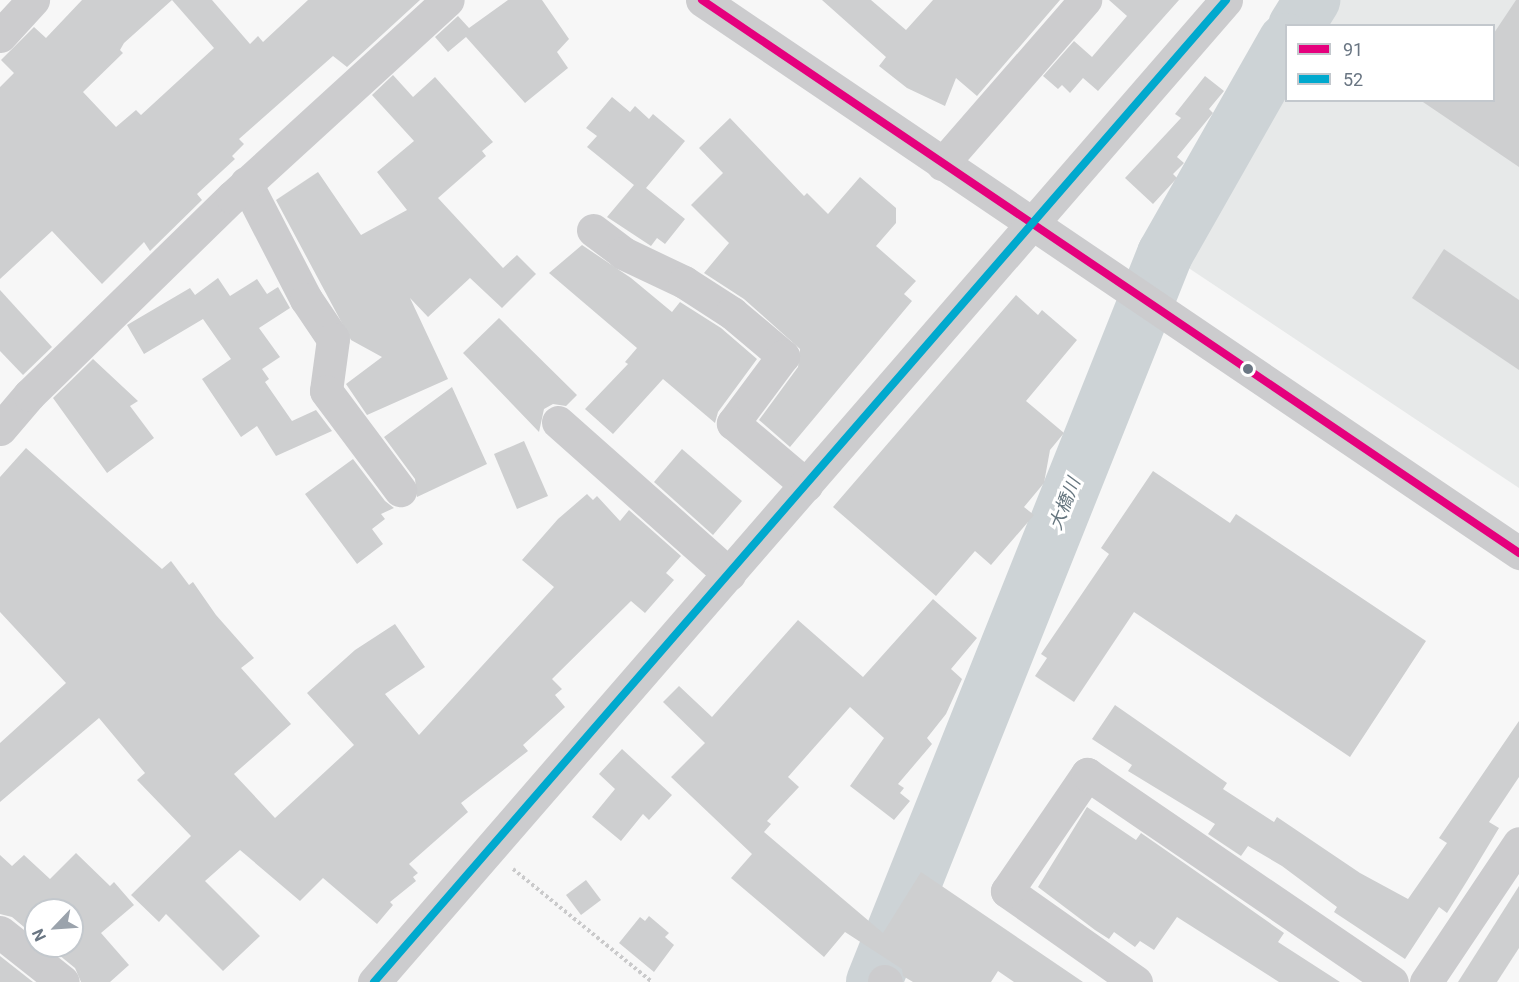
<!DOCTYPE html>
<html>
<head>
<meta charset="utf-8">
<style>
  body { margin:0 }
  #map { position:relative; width:1519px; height:982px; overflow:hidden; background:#f7f7f7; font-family:Roboto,"Noto Sans JP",sans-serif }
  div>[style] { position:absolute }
  .built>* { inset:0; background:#e7e9e9 }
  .river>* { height:56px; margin:-28px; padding:0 28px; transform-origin:28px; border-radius:28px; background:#cdd3d6 }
  .building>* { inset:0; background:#cecfd0 }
  .path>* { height:4px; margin-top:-2px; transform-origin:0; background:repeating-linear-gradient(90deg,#cacacb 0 3px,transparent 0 6px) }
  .minor>* { height:33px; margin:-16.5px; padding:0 16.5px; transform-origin:16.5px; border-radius:16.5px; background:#ccccce }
  .bus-1>* { height:8px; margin:-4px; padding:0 4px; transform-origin:4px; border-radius:4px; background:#e5007d }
  .bus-2>* { height:8px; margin:-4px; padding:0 4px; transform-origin:4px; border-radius:4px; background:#00a9ce }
  .dots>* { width:16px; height:16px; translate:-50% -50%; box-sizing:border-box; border:3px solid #fff; border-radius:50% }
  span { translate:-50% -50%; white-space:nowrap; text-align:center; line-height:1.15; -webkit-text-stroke:6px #fff; paint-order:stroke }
  .water-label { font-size:18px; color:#66767f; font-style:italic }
  .legend { position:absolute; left:1285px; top:24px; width:210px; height:78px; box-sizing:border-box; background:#fff; border:2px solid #c3c8cd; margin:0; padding:8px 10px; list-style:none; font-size:18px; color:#6a7683 }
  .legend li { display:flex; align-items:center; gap:12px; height:30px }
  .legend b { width:30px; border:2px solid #c3c8cd }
  .north { position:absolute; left:24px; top:898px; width:60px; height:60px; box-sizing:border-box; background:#fff; border:2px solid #c3c8cd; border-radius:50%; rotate:245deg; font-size:16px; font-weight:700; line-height:24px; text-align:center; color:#6a7683 }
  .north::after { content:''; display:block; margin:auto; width:21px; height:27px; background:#9ba3ac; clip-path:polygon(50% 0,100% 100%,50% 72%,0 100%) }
</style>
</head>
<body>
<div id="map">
  <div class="built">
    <i style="clip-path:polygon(1319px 0,1519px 0,1519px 488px,1172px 257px,1245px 90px,1286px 39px,1286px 100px,1494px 100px,1494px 26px,1297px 25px)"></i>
  </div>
  <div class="river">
    <i style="left:1296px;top:26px;width:31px;rotate:-58deg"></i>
    <i style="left:874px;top:982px;width:784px;rotate:-68.21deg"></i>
    <i style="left:1165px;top:254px;width:245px;rotate:-60.4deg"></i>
  </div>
  <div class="building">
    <i style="clip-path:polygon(evenodd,82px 0,212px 0,250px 44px,258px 36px,263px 42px,308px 0,420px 0,347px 67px,333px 56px,239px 139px,244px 144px,232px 156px,235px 159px,197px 194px,202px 200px,150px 251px,144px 242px,102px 284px,52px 231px,0 279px,0 87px,14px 73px,1px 60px,34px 27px,46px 38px,82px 0,172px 0,214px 48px,141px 115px,136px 110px,116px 127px,83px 92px,123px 53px,120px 50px,124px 43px,172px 0)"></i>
    <i style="clip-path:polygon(508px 0,542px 0,569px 39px,557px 52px,568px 68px,525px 103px,466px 37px,448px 52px,435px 37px,458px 16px,469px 28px)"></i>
    <i style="clip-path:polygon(822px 0,871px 0,906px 30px,933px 0,1060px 0,977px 96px,956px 78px,945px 106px,907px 88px,879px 66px,886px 57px)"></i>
    <i style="clip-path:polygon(1109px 0,1179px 0,1098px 91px,1083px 78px,1070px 93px,1062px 85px,1058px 89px,1043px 76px,1074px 41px,1092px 57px,1127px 16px)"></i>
    <i style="clip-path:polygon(1516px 0,1519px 0,1519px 167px,1420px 100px,1494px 100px,1494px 33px)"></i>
    <i style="clip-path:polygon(393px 75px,413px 97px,435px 77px,493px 142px,482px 151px,486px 156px,438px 198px,503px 268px,517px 255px,536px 274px,502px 308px,470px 278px,428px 317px,410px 298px,448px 379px,367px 415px,346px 384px,382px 357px,351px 340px,276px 200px,318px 172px,361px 235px,407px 210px,377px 172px,414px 141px,372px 95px)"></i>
    <i style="clip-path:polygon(1205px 76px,1224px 91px,1209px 109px,1213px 113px,1177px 157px,1184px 163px,1173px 174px,1177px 178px,1153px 204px,1125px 178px,1181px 118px,1175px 114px)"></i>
    <i style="clip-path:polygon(612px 97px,630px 112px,635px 106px,649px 119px,653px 114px,685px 141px,646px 188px,685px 219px,665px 244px,657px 238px,651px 246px,607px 217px,634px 185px,587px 147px,597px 136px,586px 128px)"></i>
    <i style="clip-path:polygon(730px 118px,804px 196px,807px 193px,828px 214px,860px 177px,896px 208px,896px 223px,876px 246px,916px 281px,904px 294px,912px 301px,790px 447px,759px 420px,798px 367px,800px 349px,744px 299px,704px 273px,729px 243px,691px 205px,723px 173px,699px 148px)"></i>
    <i style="clip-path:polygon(582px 245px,631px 278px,672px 312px,680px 302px,721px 328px,757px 359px,718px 412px,715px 423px,663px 379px,613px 434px,585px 409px,628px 364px,625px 362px,637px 348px,549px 273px)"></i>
    <i style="clip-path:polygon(1444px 249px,1519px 300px,1519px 370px,1412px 298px)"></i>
    <i style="clip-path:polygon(218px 278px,230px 296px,257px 279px,267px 294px,278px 287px,290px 308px,259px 328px,280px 357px,262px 369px,269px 379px,265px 382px,292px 421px,316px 410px,332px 431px,276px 456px,257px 426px,241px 437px,202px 379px,231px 359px,203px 319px,144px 354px,127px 325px,190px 288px,195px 295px)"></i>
    <i style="clip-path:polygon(0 290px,52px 347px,23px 375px,0 351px)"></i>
    <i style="clip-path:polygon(1016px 295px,1038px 315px,1042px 310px,1077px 340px,1026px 401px,1064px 433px,1050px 450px,1044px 483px,1024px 507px,1034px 515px,991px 565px,975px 551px,936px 596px,833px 507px)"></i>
    <i style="clip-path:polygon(499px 318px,577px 395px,566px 406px,553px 404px,544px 409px,539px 432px,463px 353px)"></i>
    <i style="clip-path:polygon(93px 359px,138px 401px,130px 406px,154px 438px,107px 473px,53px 398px)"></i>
    <i style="clip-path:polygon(452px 387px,487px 464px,417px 497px,415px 479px,384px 437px)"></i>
    <i style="clip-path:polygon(524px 441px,548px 496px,517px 509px,494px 454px)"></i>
    <i style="clip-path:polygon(26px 448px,162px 569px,171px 561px,189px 585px,193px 582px,216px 615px,254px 658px,241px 668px,291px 724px,234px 774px,275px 818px,354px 745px,307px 693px,355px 650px,395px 624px,425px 667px,385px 694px,419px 735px,554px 587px,522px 560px,558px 519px,587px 494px,593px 500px,597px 496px,620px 521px,629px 510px,681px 556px,666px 573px,674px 580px,645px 613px,631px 601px,552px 679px,562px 689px,555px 695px,565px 707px,523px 745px,528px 751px,461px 803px,468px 812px,409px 864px,418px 873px,413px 877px,416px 881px,390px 902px,393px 905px,377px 924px,323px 878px,300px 901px,240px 850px,205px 881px,260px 936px,223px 971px,166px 914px,159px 922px,131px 895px,191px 836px,137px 780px,145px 773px,99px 718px,0 802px,0 743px,66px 683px,0 612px,0 477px)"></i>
    <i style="clip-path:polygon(682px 449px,742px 501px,713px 535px,654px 482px)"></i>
    <i style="clip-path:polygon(353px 459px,385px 501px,394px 508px,381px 514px,385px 519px,372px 529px,383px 544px,357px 564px,305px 494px)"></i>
    <i style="clip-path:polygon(1153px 471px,1230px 523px,1236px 514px,1426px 641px,1350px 757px,1134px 612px,1074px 702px,1035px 676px,1047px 658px,1041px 654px,1109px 554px,1101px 548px)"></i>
    <i style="clip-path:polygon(933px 599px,977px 638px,951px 669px,962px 679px,946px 714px,927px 738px,932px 744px,898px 784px,904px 788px,900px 793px,910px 801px,894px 820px,850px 786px,884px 738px,850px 707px,788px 777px,799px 787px,767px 821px,771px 824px,764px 832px,883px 933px,921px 872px,1083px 982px,1014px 982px,998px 971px,991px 982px,913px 982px,903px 976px,902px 969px,845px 932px,824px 957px,731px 878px,752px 854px,671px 777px,705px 743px,663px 702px,679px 686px,712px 717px,798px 620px,863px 677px)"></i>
    <i style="clip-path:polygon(1115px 705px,1227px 783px,1223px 789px,1274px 822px,1277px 817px,1360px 873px,1408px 899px,1447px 843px,1439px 838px,1519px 721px,1519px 777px,1489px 822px,1499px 828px,1467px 881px,1447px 913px,1439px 907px,1405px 959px,1334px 912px,1337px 907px,1282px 866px,1248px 846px,1241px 856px,1208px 834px,1215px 824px,1128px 771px,1132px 765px,1092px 739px)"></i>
    <i style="clip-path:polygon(622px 749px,672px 795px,649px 820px,643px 814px,621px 841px,592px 817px,615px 789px,599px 774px)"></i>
    <i style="clip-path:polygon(1087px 807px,1136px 840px,1141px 833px,1220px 888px,1284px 933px,1278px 942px,1340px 982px,1279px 982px,1177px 917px,1154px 950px,1140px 941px,1135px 947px,1114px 932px,1109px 939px,1095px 930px,1038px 887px)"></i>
    <i style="clip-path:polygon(76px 853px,110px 886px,114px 882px,134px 905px,101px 933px,129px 965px,110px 982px,81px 982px,75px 968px,48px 946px,72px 946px,72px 910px,36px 910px,36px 937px,12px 917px,0 914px,0 855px,12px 866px,24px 855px,50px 879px)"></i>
    <i style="clip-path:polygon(586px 880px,601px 900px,581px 915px,566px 895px)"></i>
    <i style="clip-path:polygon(1519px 886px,1519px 948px,1497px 982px,1458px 982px)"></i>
    <i style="clip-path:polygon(649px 916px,669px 933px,665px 937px,674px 945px,654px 972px,619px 943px,640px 917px,645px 921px)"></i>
    <i style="clip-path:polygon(0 956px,33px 982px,0 982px)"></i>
  </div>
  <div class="path">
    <i style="left:513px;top:869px;width:179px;rotate:39.1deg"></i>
  </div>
  <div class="minor">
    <i style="left:702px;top:0;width:987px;rotate:34.09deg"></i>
    <i style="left:0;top:36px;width:49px;rotate:-47.5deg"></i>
    <i style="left:942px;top:164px;width:218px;rotate:-48.9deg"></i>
    <i style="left:246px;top:183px;width:131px;rotate:62.7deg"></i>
    <i style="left:306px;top:299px;width:48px;rotate:56deg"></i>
    <i style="left:333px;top:339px;width:52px;rotate:97.7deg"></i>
    <i style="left:326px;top:391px;width:124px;rotate:53.2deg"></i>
    <i style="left:593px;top:230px;width:38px;rotate:37deg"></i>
    <i style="left:623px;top:253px;width:68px;rotate:25.4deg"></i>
    <i style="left:684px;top:282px;width:57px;rotate:32.9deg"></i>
    <i style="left:732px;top:313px;width:67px;rotate:40.1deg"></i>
    <i style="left:783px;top:356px;width:84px;rotate:126.7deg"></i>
    <i style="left:733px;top:423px;width:96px;rotate:40.3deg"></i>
    <i style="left:558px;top:422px;width:229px;rotate:41.6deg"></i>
    <i style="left:0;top:429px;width:45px;rotate:-49.5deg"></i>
    <i style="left:29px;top:395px;width:284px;rotate:-44.3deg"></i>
    <i style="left:232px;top:197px;width:292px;rotate:-42.4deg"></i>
    <i style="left:0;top:932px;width:80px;rotate:38.4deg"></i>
    <i style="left:884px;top:981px;width:2px;rotate:27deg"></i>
    <i style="left:374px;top:982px;width:1300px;rotate:-49.05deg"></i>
    <i style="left:1136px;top:982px;width:158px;rotate:-144.8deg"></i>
    <i style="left:1007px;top:891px;width:142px;rotate:-55.6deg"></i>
    <i style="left:1087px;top:774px;width:369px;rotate:34.3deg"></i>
    <i style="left:1426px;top:982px;width:167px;rotate:-56.2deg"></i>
  </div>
  <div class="bus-1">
    <i style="left:702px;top:0;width:987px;rotate:34.09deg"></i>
  </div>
  <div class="bus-2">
    <i style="left:374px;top:982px;width:1300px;rotate:-49.05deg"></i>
  </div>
  <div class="dots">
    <i style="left:1248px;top:369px;background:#6a7683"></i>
  </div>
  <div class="water-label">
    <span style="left:1065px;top:504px;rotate:-68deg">大橋川</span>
  </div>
  <ul class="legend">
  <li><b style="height:8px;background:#e5007d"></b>91</li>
  <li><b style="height:8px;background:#00a9ce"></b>52</li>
  </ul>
  <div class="north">N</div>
</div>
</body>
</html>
